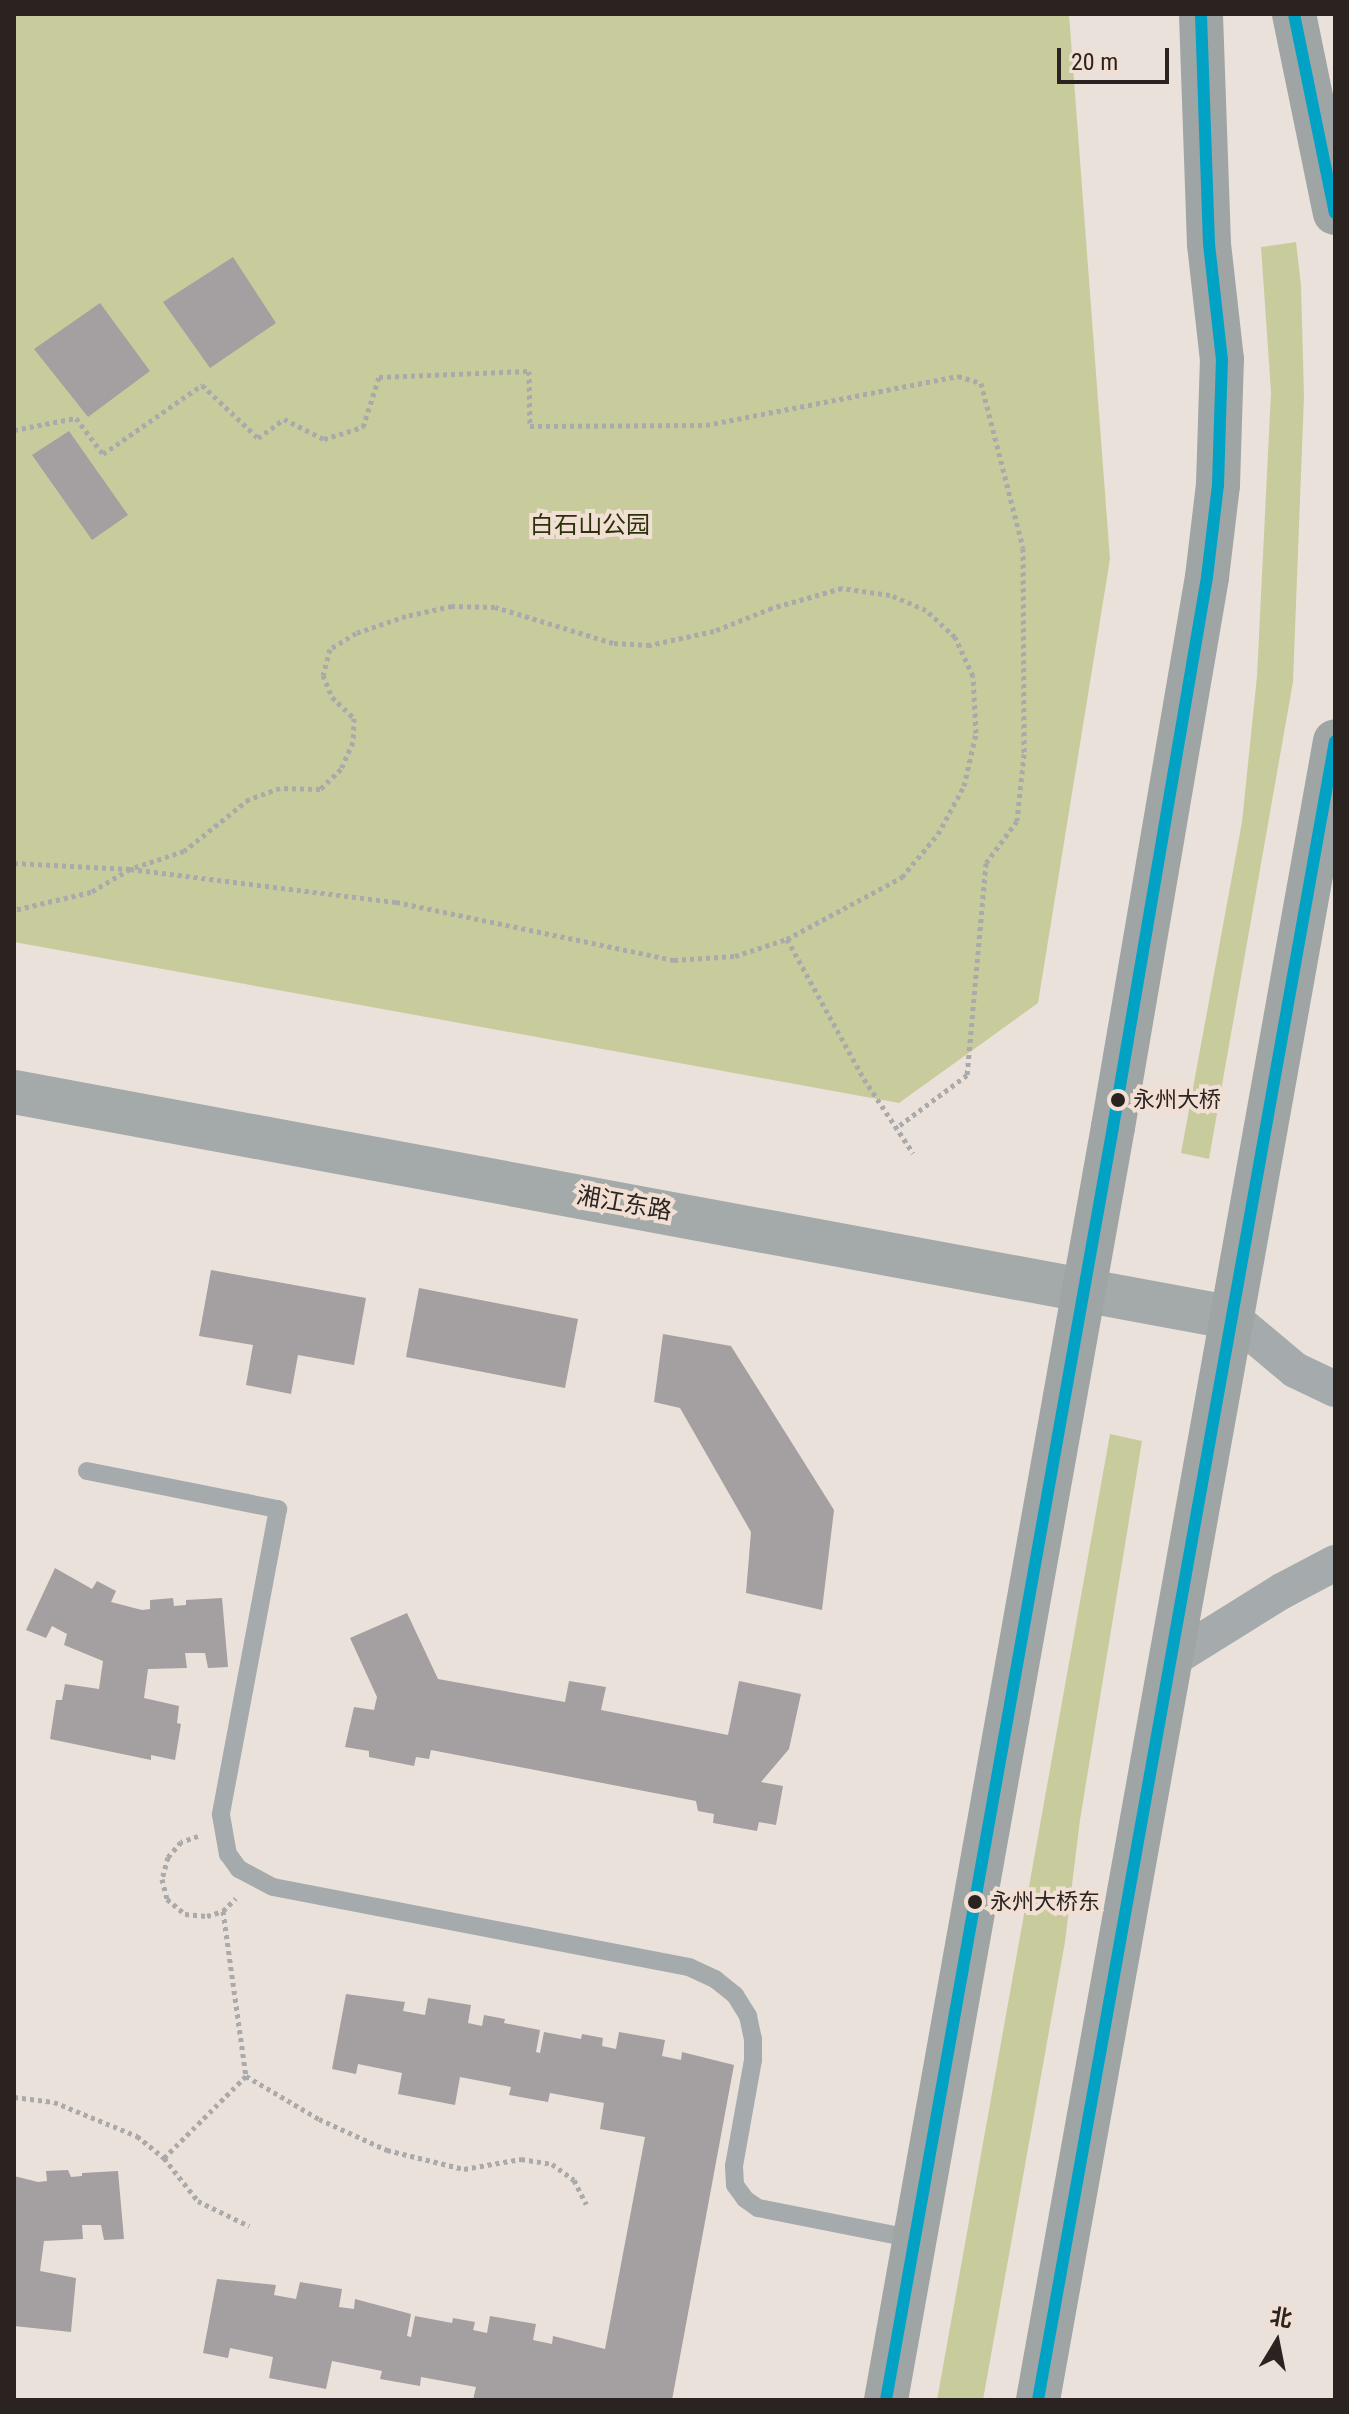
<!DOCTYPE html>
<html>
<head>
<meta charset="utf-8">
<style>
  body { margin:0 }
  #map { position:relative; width:1349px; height:2414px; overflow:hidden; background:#ebe1db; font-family:"Roboto Condensed","Noto Sans SC",sans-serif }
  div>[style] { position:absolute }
  .green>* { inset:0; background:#c8cc9d }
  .building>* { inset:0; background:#a49fa0 }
  .path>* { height:5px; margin-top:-2.5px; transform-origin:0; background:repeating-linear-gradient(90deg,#a9aaa9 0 4px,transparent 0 8px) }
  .service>* { height:18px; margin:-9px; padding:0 9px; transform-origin:9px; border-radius:9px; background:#a5abac }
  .minor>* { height:36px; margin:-18px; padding:0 18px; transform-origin:18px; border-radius:18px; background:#a5abac }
  .secondary>* { height:44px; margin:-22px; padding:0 22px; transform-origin:22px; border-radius:22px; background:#a3aaa9 }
  .primary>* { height:44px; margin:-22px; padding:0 22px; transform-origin:22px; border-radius:22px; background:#9fa5a4 }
  .bus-1>* { height:12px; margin:-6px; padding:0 6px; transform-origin:6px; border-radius:6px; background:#02a2c5 }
  .dots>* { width:22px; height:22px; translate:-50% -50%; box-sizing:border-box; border:4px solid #f2dfd4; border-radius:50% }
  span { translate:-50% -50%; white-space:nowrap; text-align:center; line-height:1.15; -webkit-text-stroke:8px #f2dfd4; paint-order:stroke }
  .bus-label { font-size:22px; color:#2a2320 }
  .left { translate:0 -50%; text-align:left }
  .park-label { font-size:24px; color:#2b3108 }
  .street-label { font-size:24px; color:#2a2320 }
  .frame { position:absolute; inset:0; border:16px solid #2a2320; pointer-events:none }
  .north { position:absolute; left:1237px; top:2302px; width:80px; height:80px; -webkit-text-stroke:6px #f2dfd4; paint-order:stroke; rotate:10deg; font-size:22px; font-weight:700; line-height:32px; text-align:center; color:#2a2320 }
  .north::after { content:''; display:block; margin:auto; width:28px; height:36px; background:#2a2320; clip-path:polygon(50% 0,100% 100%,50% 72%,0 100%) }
  .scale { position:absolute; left:1057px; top:48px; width:112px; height:36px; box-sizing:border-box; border:4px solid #2a2320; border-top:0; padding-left:10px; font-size:24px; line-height:28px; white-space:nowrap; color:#2a2320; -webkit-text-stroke:6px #f2dfd4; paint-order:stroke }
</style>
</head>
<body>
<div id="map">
  <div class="green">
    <i style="clip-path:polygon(14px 14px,1069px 14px,1110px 559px,1038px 1003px,899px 1103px,14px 942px)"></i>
    <i style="clip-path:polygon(1296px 242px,1301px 285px,1304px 396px,1293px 682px,1209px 1159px,1181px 1153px,1242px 822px,1257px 676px,1271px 392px,1261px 247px)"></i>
    <i style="clip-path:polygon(1110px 1434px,1142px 1441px,1080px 1820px,1065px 1942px,983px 2400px,937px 2400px)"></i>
  </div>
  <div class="building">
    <i style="clip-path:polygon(233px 257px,276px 323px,210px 368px,163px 302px)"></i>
    <i style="clip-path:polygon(100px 303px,150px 371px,88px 417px,34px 349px)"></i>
    <i style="clip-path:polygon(69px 431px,128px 515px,92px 540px,32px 455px)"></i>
    <i style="clip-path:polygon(211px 1270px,366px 1298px,354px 1365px,298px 1355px,291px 1394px,246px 1385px,253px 1345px,199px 1336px)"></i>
    <i style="clip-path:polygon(419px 1288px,578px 1319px,565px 1388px,406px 1357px)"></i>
    <i style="clip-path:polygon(663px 1334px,731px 1346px,834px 1510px,822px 1610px,746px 1593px,751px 1532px,680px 1408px,654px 1402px)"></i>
    <i style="clip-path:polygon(55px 1568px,92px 1589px,97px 1581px,116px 1591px,111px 1602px,142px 1610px,150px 1609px,150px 1600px,173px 1598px,174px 1606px,186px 1605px,186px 1600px,222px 1598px,228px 1667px,208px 1668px,205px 1653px,185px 1653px,187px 1668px,148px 1669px,144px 1698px,179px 1706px,177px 1723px,181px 1724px,175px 1760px,151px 1755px,151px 1760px,50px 1739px,56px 1700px,62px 1700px,65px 1684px,99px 1689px,103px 1661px,64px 1645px,67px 1634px,52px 1626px,46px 1638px,26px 1630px)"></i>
    <i style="clip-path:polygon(407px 1613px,438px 1679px,565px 1702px,569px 1681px,606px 1687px,601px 1710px,728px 1735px,739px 1681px,801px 1694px,789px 1749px,761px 1782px,783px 1786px,776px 1825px,759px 1822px,757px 1831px,713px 1823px,714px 1814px,698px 1811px,696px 1801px,431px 1750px,429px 1759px,416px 1757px,414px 1766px,369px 1757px,369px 1751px,345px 1747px,354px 1707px,374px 1710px,377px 1697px,350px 1638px)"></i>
    <i style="clip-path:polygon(346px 1994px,405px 2002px,403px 2011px,425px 2015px,428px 1998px,471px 2005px,468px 2023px,482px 2026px,484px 2015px,505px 2019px,504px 2023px,540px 2030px,536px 2052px,540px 2053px,544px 2032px,581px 2039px,582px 2034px,603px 2038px,602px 2046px,616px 2049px,619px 2032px,665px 2040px,662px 2056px,681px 2060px,682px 2052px,734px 2065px,672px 2400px,473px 2400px,476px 2387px,421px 2377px,420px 2386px,380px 2379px,382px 2371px,332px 2361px,326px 2389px,269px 2378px,273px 2357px,230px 2348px,228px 2358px,203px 2353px,217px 2279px,276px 2285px,274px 2295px,296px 2299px,300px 2282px,342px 2289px,339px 2307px,354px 2309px,355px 2299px,411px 2314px,407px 2336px,411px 2337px,415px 2316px,452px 2323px,453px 2318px,475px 2322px,473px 2330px,487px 2333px,490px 2316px,536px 2324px,533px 2340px,552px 2344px,553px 2336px,605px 2349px,645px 2137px,600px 2129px,604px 2103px,550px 2093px,548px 2102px,509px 2095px,511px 2087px,460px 2077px,455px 2105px,398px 2094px,402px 2073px,358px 2064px,356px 2074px,332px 2069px)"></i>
    <i style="clip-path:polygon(68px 2170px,71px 2177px,82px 2176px,82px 2173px,118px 2171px,124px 2239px,104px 2240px,101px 2225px,82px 2225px,83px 2239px,44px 2241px,40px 2271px,76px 2278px,71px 2332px,14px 2326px,14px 2176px,38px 2182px,47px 2181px,46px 2171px)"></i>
  </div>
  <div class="path">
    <i style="left:14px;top:430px;width:63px;rotate:-11deg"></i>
    <i style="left:76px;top:418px;width:45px;rotate:53.1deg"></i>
    <i style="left:103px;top:454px;width:121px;rotate:-34.9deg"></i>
    <i style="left:202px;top:385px;width:77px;rotate:43.4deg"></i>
    <i style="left:258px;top:438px;width:32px;rotate:-36deg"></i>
    <i style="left:284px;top:419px;width:45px;rotate:26.6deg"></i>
    <i style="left:324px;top:439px;width:41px;rotate:-17.1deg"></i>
    <i style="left:363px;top:427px;width:52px;rotate:-72.3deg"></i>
    <i style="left:379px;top:377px;width:150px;rotate:-2.3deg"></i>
    <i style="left:529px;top:371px;width:55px;rotate:89deg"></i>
    <i style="left:530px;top:426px;width:176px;rotate:-0.3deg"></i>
    <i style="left:706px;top:425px;width:257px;rotate:-11deg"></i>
    <i style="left:958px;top:376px;width:24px;rotate:17deg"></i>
    <i style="left:981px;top:383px;width:170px;rotate:75.7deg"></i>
    <i style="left:1023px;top:548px;width:206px;rotate:89.7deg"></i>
    <i style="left:1024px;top:754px;width:67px;rotate:96deg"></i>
    <i style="left:1017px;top:821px;width:52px;rotate:126.4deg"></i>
    <i style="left:986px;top:863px;width:213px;rotate:95.1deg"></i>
    <i style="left:967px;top:1075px;width:89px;rotate:143.3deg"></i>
    <i style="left:14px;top:863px;width:116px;rotate:3deg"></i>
    <i style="left:130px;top:869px;width:268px;rotate:7.1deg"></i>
    <i style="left:396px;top:902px;width:284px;rotate:11.8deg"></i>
    <i style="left:674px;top:960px;width:61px;rotate:-3.8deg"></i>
    <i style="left:735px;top:956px;width:55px;rotate:-18.1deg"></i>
    <i style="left:787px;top:939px;width:131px;rotate:-28.3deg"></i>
    <i style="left:902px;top:877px;width:56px;rotate:-50.1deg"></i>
    <i style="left:938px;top:834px;width:55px;rotate:-61.6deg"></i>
    <i style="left:964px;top:786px;width:54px;rotate:-77.2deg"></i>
    <i style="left:976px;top:733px;width:57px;rotate:-93deg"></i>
    <i style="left:973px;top:676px;width:43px;rotate:-114.8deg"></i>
    <i style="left:955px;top:637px;width:40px;rotate:-137deg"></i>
    <i style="left:926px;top:610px;width:39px;rotate:-157deg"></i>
    <i style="left:890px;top:595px;width:49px;rotate:-171.7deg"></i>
    <i style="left:842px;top:588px;width:73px;rotate:164.1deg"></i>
    <i style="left:772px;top:608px;width:62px;rotate:158.4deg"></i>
    <i style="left:714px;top:631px;width:66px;rotate:167.7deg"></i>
    <i style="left:650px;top:645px;width:37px;rotate:-177deg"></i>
    <i style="left:613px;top:643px;width:123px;rotate:-163deg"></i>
    <i style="left:495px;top:607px;width:43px;rotate:-178.7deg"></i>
    <i style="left:452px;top:606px;width:47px;rotate:167.7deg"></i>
    <i style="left:406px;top:616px;width:53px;rotate:161.2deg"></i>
    <i style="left:356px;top:633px;width:31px;rotate:148deg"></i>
    <i style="left:330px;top:649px;width:27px;rotate:105deg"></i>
    <i style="left:323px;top:675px;width:24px;rotate:68deg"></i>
    <i style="left:332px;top:697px;width:30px;rotate:44deg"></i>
    <i style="left:354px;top:718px;width:24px;rotate:92deg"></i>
    <i style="left:353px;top:742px;width:30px;rotate:114deg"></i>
    <i style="left:341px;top:769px;width:29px;rotate:136deg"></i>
    <i style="left:320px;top:789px;width:40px;rotate:-178.6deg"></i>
    <i style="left:280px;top:788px;width:33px;rotate:160deg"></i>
    <i style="left:249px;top:799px;width:83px;rotate:141.3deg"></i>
    <i style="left:184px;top:851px;width:57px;rotate:161.6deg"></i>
    <i style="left:130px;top:869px;width:45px;rotate:149.5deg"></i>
    <i style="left:91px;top:892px;width:79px;rotate:166.8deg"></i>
    <i style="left:787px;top:939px;width:160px;rotate:61.2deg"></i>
    <i style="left:864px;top:1079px;width:89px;rotate:56.5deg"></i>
    <i style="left:198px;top:1836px;width:18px;rotate:161deg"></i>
    <i style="left:181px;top:1842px;width:20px;rotate:131deg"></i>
    <i style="left:168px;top:1857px;width:23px;rotate:105deg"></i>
    <i style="left:162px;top:1879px;width:21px;rotate:76deg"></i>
    <i style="left:167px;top:1899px;width:23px;rotate:40deg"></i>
    <i style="left:185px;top:1914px;width:22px;rotate:5deg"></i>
    <i style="left:207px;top:1916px;width:17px;rotate:-17deg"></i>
    <i style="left:223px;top:1911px;width:18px;rotate:-45deg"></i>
    <i style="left:223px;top:1911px;width:167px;rotate:82.1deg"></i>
    <i style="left:246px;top:2076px;width:85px;rotate:30.5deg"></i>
    <i style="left:319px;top:2119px;width:75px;rotate:24.5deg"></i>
    <i style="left:387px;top:2150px;width:79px;rotate:13.9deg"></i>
    <i style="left:464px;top:2169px;width:58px;rotate:-10deg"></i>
    <i style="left:521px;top:2159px;width:31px;rotate:9deg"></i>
    <i style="left:552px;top:2164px;width:27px;rotate:36deg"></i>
    <i style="left:574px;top:2180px;width:27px;rotate:63deg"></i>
    <i style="left:14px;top:2097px;width:40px;rotate:7.1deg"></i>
    <i style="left:54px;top:2102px;width:90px;rotate:22.3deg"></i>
    <i style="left:137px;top:2136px;width:35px;rotate:39deg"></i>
    <i style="left:164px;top:2158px;width:55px;rotate:51.7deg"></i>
    <i style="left:198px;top:2201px;width:57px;rotate:26.1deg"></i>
    <i style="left:164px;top:2158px;width:116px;rotate:-45deg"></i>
  </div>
  <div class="service">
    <i style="left:87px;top:1471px;width:195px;rotate:11.3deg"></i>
    <i style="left:278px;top:1509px;width:311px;rotate:100.6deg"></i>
    <i style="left:221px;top:1815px;width:40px;rotate:80deg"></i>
    <i style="left:228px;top:1854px;width:19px;rotate:54deg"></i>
    <i style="left:239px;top:1869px;width:38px;rotate:28deg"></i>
    <i style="left:273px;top:1887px;width:424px;rotate:10.9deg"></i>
    <i style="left:689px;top:1967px;width:29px;rotate:25deg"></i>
    <i style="left:715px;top:1979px;width:26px;rotate:39deg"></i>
    <i style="left:735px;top:1995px;width:25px;rotate:58deg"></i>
    <i style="left:748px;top:2016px;width:24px;rotate:78deg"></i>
    <i style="left:753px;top:2039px;width:21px;rotate:90deg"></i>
    <i style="left:753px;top:2060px;width:108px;rotate:100.2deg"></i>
    <i style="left:734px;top:2166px;width:19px;rotate:87deg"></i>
    <i style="left:735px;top:2185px;width:17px;rotate:54deg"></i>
    <i style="left:745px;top:2199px;width:16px;rotate:35deg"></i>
    <i style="left:758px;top:2208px;width:160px;rotate:11.2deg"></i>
  </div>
  <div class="minor">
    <i style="left:1233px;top:1318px;width:81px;rotate:40deg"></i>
    <i style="left:1295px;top:1370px;width:44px;rotate:25.4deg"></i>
    <i style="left:1171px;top:1660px;width:131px;rotate:-31.9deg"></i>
    <i style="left:1282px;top:1591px;width:60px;rotate:-27.8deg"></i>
  </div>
  <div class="secondary">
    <i style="left:14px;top:1092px;width:1240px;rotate:10.5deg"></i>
  </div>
  <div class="primary">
    <i style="left:1294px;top:14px;width:203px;rotate:78.4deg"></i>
    <i style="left:886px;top:2400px;width:1293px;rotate:-79.89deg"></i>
    <i style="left:1113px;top:1127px;width:558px;rotate:-80.3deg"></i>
    <i style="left:1207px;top:577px;width:93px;rotate:-83.2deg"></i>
    <i style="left:1218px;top:485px;width:125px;rotate:-88.2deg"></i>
    <i style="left:1222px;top:360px;width:117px;rotate:-96.4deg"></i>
    <i style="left:1209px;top:244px;width:230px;rotate:-92deg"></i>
    <i style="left:1038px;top:2400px;width:1685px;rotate:-79.85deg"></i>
  </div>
  <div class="bus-1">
    <i style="left:1294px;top:14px;width:203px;rotate:78.4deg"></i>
    <i style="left:886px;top:2400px;width:1293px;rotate:-79.89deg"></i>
    <i style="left:1113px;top:1127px;width:558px;rotate:-80.3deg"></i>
    <i style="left:1207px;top:577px;width:93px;rotate:-83.2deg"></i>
    <i style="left:1218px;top:485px;width:125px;rotate:-88.2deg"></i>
    <i style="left:1222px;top:360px;width:117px;rotate:-96.4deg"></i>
    <i style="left:1209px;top:244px;width:230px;rotate:-92deg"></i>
    <i style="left:1038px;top:2400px;width:1685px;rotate:-79.85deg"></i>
  </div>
  <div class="dots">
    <i style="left:1118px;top:1100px;background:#2a2320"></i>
    <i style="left:975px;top:1902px;background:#2a2320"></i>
  </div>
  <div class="bus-label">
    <span class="left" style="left:1133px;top:1100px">永州大桥</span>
    <span class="left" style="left:990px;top:1902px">永州大桥东</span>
  </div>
  <div class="park-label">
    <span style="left:590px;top:526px">白石山公园</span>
  </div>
  <div class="street-label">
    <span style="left:624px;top:1204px;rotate:10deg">湘江东路</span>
  </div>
  <div class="frame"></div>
  <div class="north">北</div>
  <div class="scale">20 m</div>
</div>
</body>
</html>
